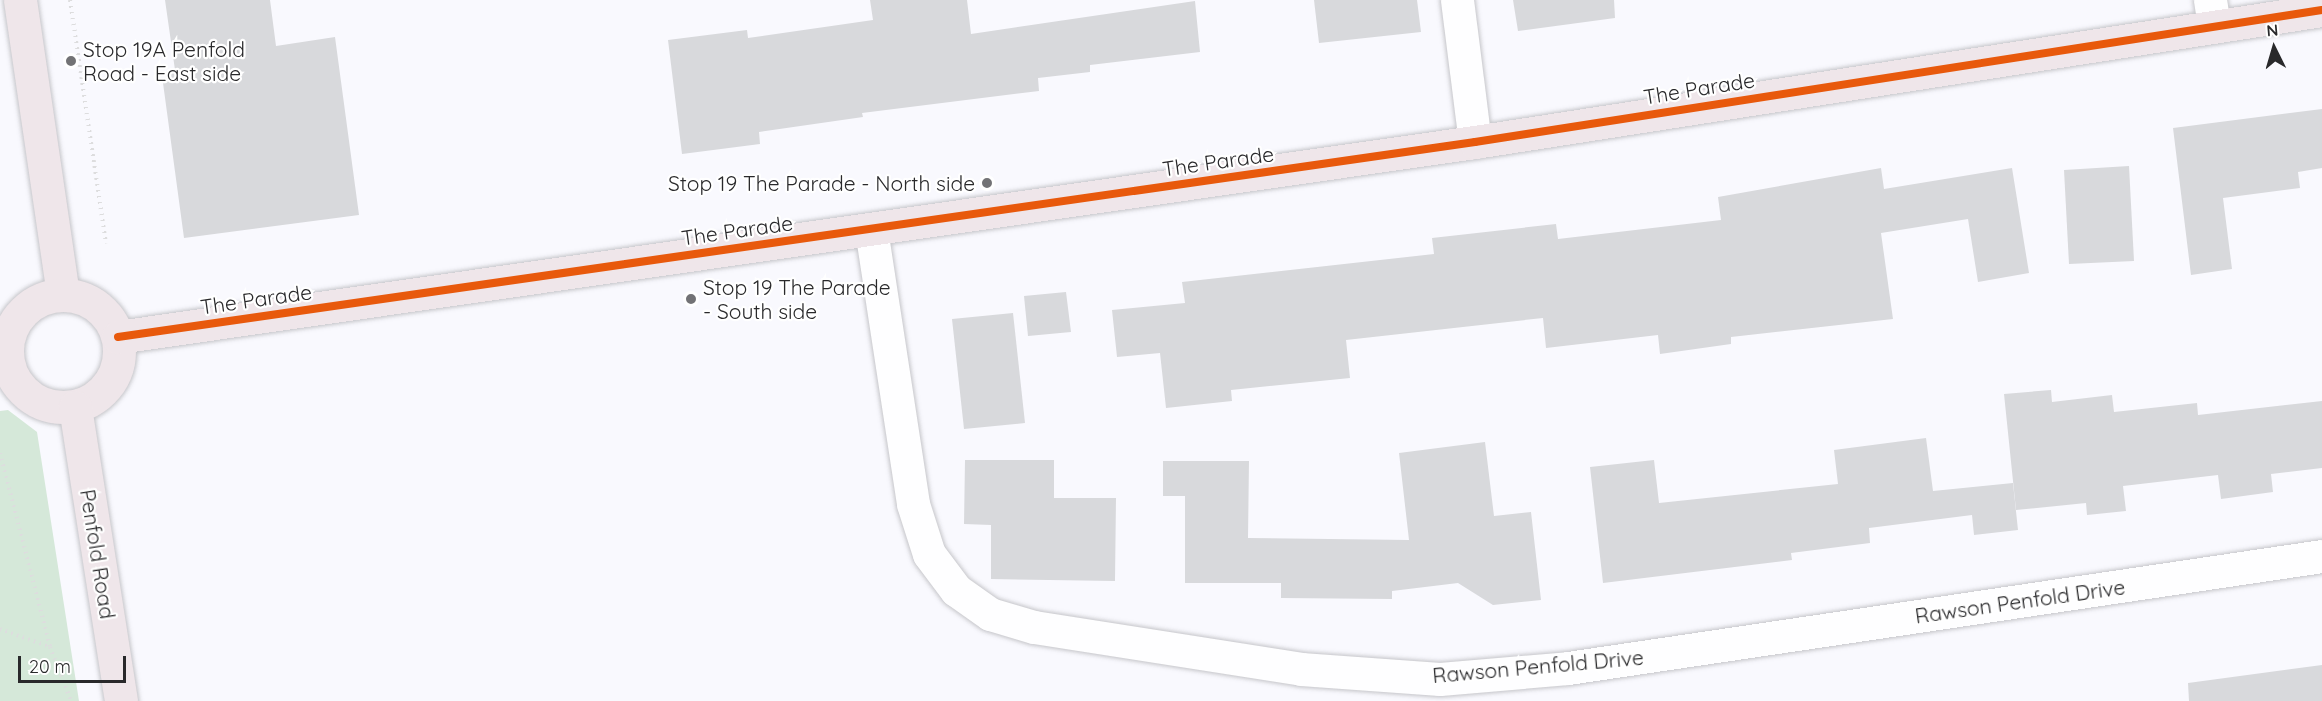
<!DOCTYPE html>
<html>
<head>
<meta charset="utf-8">
<style>
  body { margin:0 }
  #map { position:relative; width:2322px; height:701px; overflow:hidden; background:#f9f9fe; font-family:Quicksand,sans-serif }
  div>[style] { position:absolute }
  .green>* { inset:0; background:#d5e8d9 }
  .building>* { inset:0; background:#d8d9dc }
  .path>* { height:4px; margin-top:-2px; transform-origin:0; background:repeating-linear-gradient(90deg,#ddddde 0 1.5px,transparent 0 6px) }
  .roads { filter:drop-shadow(0 0 2px #c6c6ca) drop-shadow(0 0 2px #c6c6ca) }
  .minor>* { height:33px; margin:-16.5px; padding:0 16.5px; transform-origin:16.5px; border-radius:16.5px; background:#fefeff }
  .major>* { height:33px; margin:-16.5px; padding:0 16.5px; transform-origin:16.5px; border-radius:16.5px; background:#efe6ea }
  .major>.ring { margin:-16.5px; padding:0; box-sizing:content-box; background:none; border:33px solid #efe6ea; border-radius:50% }
  .cycleway>* { height:8px; margin:-4px; padding:0 4px; transform-origin:4px; border-radius:4px; background:#e8590c }
  .dots>* { width:16px; height:16px; translate:-50% -50%; box-sizing:border-box; border:3px solid #fff; border-radius:50% }
  span { translate:-50% -50%; white-space:nowrap; text-align:center; line-height:1.15; -webkit-text-stroke:4.5px #fff; paint-order:stroke }
  .poi-label { font-size:21px; color:#29292b }
  .left { translate:0 -50%; text-align:left }
  .right { translate:-100% -50%; text-align:right }
  .street-label { font-size:21px; color:#29292b }
  .north { position:absolute; left:2244px; top:18px; width:60px; height:60px; -webkit-text-stroke:4px #fff; paint-order:stroke; rotate:355deg; font-size:16px; font-weight:700; line-height:24px; text-align:center; color:#29292b }
  .north::after { content:''; display:block; margin:auto; width:21px; height:27px; background:#29292b; clip-path:polygon(50% 0,100% 100%,50% 72%,0 100%) }
  .scale { position:absolute; left:18px; top:656px; width:108px; height:27px; box-sizing:border-box; border:3px solid #29292b; border-top:0; padding-left:8px; font-size:18px; line-height:21px; white-space:nowrap; color:#29292b; -webkit-text-stroke:4px #fff; paint-order:stroke }
</style>
</head>
<body>
<div id="map">
  <div class="green">
    <i style="clip-path:polygon(8px 410px,37px 432px,79px 701px,0 701px,0 411px)"></i>
  </div>
  <div class="building">
    <i style="clip-path:polygon(165px 0,270px 0,276px 46px,335px 37px,359px 215px,184px 238px,163px 83px,175px 70px)"></i>
    <i style="clip-path:polygon(870px 0,967px 0,971px 34px,1195px 1px,1200px 52px,1090px 65px,1090px 72px,1038px 78px,1039px 91px,862px 113px,863px 117px,759px 132px,760px 144px,682px 154px,668px 40px,747px 30px,748px 38px,873px 20px)"></i>
    <i style="clip-path:polygon(1314px 0,1417px 0,1421px 32px,1319px 43px)"></i>
    <i style="clip-path:polygon(1513px 0,1614px 0,1615px 18px,1518px 31px)"></i>
    <i style="clip-path:polygon(2322px 109px,2322px 168px,2298px 172px,2300px 188px,2223px 198px,2232px 269px,2191px 275px,2173px 128px)"></i>
    <i style="clip-path:polygon(2129px 166px,2134px 261px,2069px 264px,2064px 170px)"></i>
    <i style="clip-path:polygon(1881px 168px,1884px 189px,2012px 168px,2029px 273px,1978px 282px,1968px 219px,1881px 233px,1893px 319px,1731px 337px,1731px 344px,1660px 354px,1658px 335px,1546px 348px,1543px 318px,1346px 340px,1350px 378px,1231px 390px,1232px 401px,1166px 408px,1160px 353px,1117px 357px,1112px 310px,1185px 303px,1182px 282px,1434px 254px,1432px 238px,1556px 224px,1558px 239px,1721px 220px,1718px 197px)"></i>
    <i style="clip-path:polygon(1066px 292px,1071px 332px,1028px 336px,1024px 296px)"></i>
    <i style="clip-path:polygon(1013px 313px,1025px 423px,964px 429px,952px 319px)"></i>
    <i style="clip-path:polygon(2051px 390px,2052px 402px,2112px 395px,2114px 412px,2197px 403px,2198px 415px,2322px 401px,2322px 468px,2271px 474px,2273px 492px,2221px 499px,2218px 475px,2123px 486px,2126px 511px,2087px 515px,2086px 503px,2016px 510px,2004px 394px)"></i>
    <i style="clip-path:polygon(1926px 438px,1933px 491px,2013px 483px,2018px 530px,1974px 535px,1972px 515px,1869px 528px,1870px 543px,1791px 553px,1792px 560px,1603px 583px,1590px 467px,1654px 460px,1659px 503px,1838px 484px,1834px 450px)"></i>
    <i style="clip-path:polygon(1485px 442px,1494px 516px,1531px 512px,1541px 600px,1493px 605px,1458px 583px,1392px 591px,1392px 599px,1281px 598px,1281px 583px,1185px 583px,1185px 496px,1163px 496px,1163px 461px,1249px 461px,1248px 538px,1409px 540px,1399px 453px)"></i>
    <i style="clip-path:polygon(965px 460px,1054px 460px,1054px 498px,1116px 498px,1115px 581px,991px 579px,991px 525px,964px 524px)"></i>
    <i style="clip-path:polygon(2322px 665px,2322px 701px,2189px 701px,2188px 683px)"></i>
  </div>
  <div class="path">
    <i style="left:70px;top:0;width:246px;rotate:81.6deg"></i>
    <i style="left:0;top:453px;width:200px;rotate:75.5deg"></i>
    <i style="left:0;top:629px;width:53px;rotate:19.8deg"></i>
    <i style="left:50px;top:647px;width:58px;rotate:68.7deg"></i>
  </div>
  <div class="roads">
    <div class="minor">
      <i style="left:1457px;top:0;width:143px;rotate:82.8deg"></i>
      <i style="left:2210px;top:0;width:25px;rotate:81deg"></i>
      <i style="left:871px;top:229px;width:278px;rotate:81.3deg"></i>
      <i style="left:913px;top:504px;width:52px;rotate:72.3deg"></i>
      <i style="left:929px;top:554px;width:45px;rotate:53.1deg"></i>
      <i style="left:956px;top:590px;width:42px;rotate:35.2deg"></i>
      <i style="left:990px;top:614px;width:46px;rotate:16.5deg"></i>
      <i style="left:1034px;top:627px;width:270px;rotate:8.9deg"></i>
      <i style="left:1301px;top:669px;width:139px;rotate:4.1deg"></i>
      <i style="left:1440px;top:679px;width:128px;rotate:-4.9deg"></i>
      <i style="left:1568px;top:668px;width:762px;rotate:-8.45deg"></i>
    </div>
    <div class="major">
      <i style="left:20px;top:0;width:297px;rotate:81.7deg"></i>
      <i class="ring" style="left:7px;top:295px;width:79px;height:79px"></i>
      <i style="left:118px;top:337px;width:1371px;rotate:-8.18deg"></i>
      <i style="left:1475px;top:142px;width:857px;rotate:-8.86deg"></i>
      <i style="left:75px;top:407px;width:298px;rotate:81.1deg"></i>
    </div>
  </div>
  <div class="cycleway">
    <i style="left:118px;top:337px;width:1371px;rotate:-8.18deg"></i>
    <i style="left:1475px;top:142px;width:857px;rotate:-8.86deg"></i>
  </div>
  <div class="dots">
    <i style="left:71px;top:61px;background:#727275"></i>
    <i style="left:987px;top:183px;background:#727275"></i>
    <i style="left:691px;top:299px;background:#727275"></i>
  </div>
  <div class="poi-label">
    <span class="left" style="left:83px;top:61px">Stop 19A Penfold<br>Road - East side</span>
    <span class="right" style="left:975px;top:183px">Stop 19 The Parade - North side</span>
    <span class="left" style="left:703px;top:299px">Stop 19 The Parade<br>- South side</span>
  </div>
  <div class="street-label">
    <span style="left:1699px;top:88px;rotate:-9deg">The Parade</span>
    <span style="left:1218px;top:161px;rotate:-8deg">The Parade</span>
    <span style="left:737px;top:230px;rotate:-8deg">The Parade</span>
    <span style="left:256px;top:299px;rotate:-8deg">The Parade</span>
    <span style="left:98px;top:554px;rotate:81deg">Penfold Road</span>
    <span style="left:2020px;top:601px;rotate:-8deg">Rawson Penfold Drive</span>
    <span style="left:1538px;top:666px;rotate:-5deg">Rawson Penfold Drive</span>
  </div>
  <div class="north">N</div>
  <div class="scale">20 m</div>
</div>
</body>
</html>
